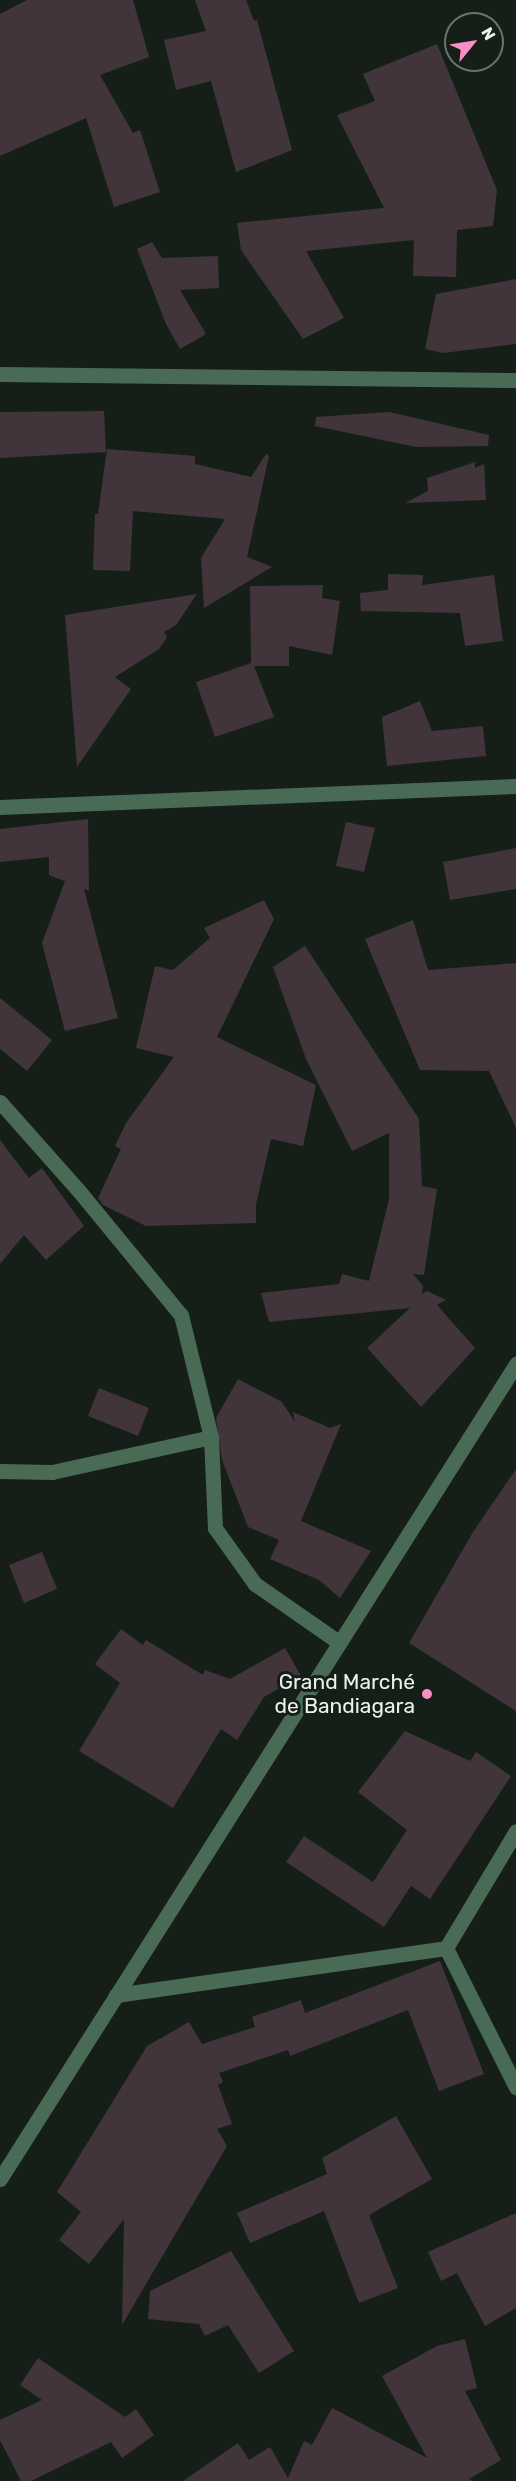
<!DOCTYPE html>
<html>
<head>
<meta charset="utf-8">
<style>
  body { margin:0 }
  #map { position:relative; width:516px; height:2481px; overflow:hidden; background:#151f18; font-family:Rubik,sans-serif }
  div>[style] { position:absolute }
  .building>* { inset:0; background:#41353b }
  .minor>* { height:15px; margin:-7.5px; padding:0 7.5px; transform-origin:7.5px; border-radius:7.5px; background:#496b56 }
  .dots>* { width:16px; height:16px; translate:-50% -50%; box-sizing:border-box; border:3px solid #151f18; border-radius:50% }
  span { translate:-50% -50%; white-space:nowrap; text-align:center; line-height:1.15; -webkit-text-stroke:6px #151f18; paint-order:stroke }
  .poi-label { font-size:21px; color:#ebf2ed }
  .right { translate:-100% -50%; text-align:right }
  .north { position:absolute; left:444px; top:12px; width:60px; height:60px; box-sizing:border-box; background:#151f18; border:2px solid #6b736d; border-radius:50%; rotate:60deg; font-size:16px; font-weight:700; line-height:24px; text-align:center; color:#ebf2ed }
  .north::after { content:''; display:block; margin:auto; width:21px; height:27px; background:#fa8fc8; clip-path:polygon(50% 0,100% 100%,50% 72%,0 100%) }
</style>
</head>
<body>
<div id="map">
  <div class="building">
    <i style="clip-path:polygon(27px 0,133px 0,149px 57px,100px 75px,133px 133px,140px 130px,160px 192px,114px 207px,86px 118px,0 156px,0 14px)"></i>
    <i style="clip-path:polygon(195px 0,246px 0,254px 21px,257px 20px,292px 150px,236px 172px,211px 81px,176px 90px,164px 40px,206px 31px)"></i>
    <i style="clip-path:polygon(437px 44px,497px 190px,493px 226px,457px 230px,456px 277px,413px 276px,414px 240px,306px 251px,344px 318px,303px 339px,241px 250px,237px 223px,384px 208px,337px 115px,375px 101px,363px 74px)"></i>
    <i style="clip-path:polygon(152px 242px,162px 258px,218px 256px,219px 288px,180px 290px,206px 334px,180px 349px,166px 324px,137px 249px)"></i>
    <i style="clip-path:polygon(516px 279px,516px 344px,443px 353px,425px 349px,436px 294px)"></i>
    <i style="clip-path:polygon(104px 411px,106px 452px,0 458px,0 412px)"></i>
    <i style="clip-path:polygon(389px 412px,489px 435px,488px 446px,416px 447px,315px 426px,316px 417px)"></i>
    <i style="clip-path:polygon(107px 449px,195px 456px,195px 464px,251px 477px,266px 454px,269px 456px,247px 557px,272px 567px,204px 608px,201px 558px,225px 519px,133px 511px,130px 571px,93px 570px,95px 514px,98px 514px)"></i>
    <i style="clip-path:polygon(475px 462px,475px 468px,484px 464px,486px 500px,405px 503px,428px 491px,427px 478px)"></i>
    <i style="clip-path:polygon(388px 574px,423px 575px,422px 585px,494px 575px,503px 641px,465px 646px,460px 613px,361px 611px,360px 593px,388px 590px)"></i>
    <i style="clip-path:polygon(323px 585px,322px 598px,340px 601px,332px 655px,289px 646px,289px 666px,254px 666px,274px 717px,215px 737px,196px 682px,251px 663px,250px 586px)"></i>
    <i style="clip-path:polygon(197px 594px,176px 625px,164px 632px,167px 637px,159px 649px,115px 677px,131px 689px,77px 767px,65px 615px)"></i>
    <i style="clip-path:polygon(420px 701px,432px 731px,483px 726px,486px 756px,387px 766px,382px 717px)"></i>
    <i style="clip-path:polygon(88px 819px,89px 891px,84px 889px,118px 1018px,65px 1031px,42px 943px,65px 881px,49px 875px,49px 857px,0 862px,0 829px)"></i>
    <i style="clip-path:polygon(346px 822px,375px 828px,364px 872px,336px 866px)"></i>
    <i style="clip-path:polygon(516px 848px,516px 889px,450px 900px,443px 862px)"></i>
    <i style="clip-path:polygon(264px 900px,274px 919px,217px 1037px,316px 1085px,303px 1146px,271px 1139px,256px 1204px,256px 1223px,146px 1226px,103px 1205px,98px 1198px,121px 1149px,115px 1146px,126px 1123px,174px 1057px,136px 1048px,155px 966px,173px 970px,210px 938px,204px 928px)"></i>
    <i style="clip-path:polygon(413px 920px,428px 970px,516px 963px,516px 1128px,489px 1071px,420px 1070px,365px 939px)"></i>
    <i style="clip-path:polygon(305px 946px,419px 1119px,422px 1186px,437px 1189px,424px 1275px,413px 1274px,423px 1286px,422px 1294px,427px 1291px,446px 1300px,437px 1305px,475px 1348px,421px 1407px,367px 1348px,410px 1308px,269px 1322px,261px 1293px,339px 1284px,342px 1274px,369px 1281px,389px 1199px,389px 1133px,352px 1151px,306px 1059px,273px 967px)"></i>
    <i style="clip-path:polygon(0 998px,52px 1040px,27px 1071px,0 1049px)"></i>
    <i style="clip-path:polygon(0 1140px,29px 1178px,42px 1168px,84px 1226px,46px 1260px,24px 1235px,0 1264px)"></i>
    <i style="clip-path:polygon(238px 1379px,282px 1402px,295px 1422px,293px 1412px,330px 1428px,341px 1424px,301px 1521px,371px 1551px,340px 1598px,319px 1580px,270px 1559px,279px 1540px,248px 1527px,222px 1460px,216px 1418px)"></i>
    <i style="clip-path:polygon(99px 1388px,149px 1408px,138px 1436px,88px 1416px)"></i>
    <i style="clip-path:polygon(516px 1469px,516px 1711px,409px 1643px,473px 1532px)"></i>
    <i style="clip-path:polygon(42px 1552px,57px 1589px,24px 1603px,9px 1565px)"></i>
    <i style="clip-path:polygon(121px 1629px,143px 1645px,146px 1640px,203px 1675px,205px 1670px,230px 1679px,285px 1648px,301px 1676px,264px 1697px,237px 1740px,221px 1729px,173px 1808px,79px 1751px,120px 1683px,95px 1664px)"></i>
    <i style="clip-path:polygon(405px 1731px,470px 1761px,476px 1752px,511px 1776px,430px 1899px,411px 1886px,384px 1927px,286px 1862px,304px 1836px,373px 1882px,407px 1830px,358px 1792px)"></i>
    <i style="clip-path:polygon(440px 1961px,484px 2074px,439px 2091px,408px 2010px,290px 2056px,288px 2050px,219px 2073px,223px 2082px,218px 2085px,232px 2124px,217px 2129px,227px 2146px,122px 2325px,124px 2219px,89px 2264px,59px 2240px,81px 2212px,57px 2192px,147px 2046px,189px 2022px,202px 2044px,255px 2027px,252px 2017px,301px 2000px,305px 2013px)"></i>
    <i style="clip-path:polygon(396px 2116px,432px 2179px,369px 2215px,398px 2288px,359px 2303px,324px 2211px,250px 2243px,237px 2213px,327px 2174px,322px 2158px)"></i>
    <i style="clip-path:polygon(516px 2213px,516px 2308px,485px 2326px,457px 2273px,441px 2281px,428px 2252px)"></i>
    <i style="clip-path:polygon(231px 2251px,294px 2351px,259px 2373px,228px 2325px,205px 2336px,199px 2324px,148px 2319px,150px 2291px)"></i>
    <i style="clip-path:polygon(465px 2339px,477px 2388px,465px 2391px,501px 2460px,469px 2479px,472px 2481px,183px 2481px,238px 2443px,249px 2460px,270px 2447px,288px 2478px,304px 2441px,312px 2445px,332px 2408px,427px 2458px,382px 2376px,437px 2346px)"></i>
    <i style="clip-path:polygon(38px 2358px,125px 2417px,136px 2409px,154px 2435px,122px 2458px,111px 2442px,31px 2481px,21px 2481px,0 2440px,0 2420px,42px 2400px,20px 2385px)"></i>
  </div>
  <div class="minor">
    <i style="left:0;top:374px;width:516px;rotate:0.67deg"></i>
    <i style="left:0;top:807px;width:516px;rotate:-2.33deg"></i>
    <i style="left:0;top:1102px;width:119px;rotate:48.4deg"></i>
    <i style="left:79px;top:1191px;width:161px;rotate:50.6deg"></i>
    <i style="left:181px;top:1315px;width:126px;rotate:76.2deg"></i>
    <i style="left:211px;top:1437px;width:91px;rotate:87.5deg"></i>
    <i style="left:215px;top:1528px;width:69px;rotate:54.5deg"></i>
    <i style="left:255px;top:1584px;width:103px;rotate:34.8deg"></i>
    <i style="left:0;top:1471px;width:52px;rotate:1.1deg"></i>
    <i style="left:52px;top:1472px;width:163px;rotate:-12.4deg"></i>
    <i style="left:446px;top:1948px;width:156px;rotate:63.3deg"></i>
    <i style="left:116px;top:1995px;width:333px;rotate:-8.1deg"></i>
    <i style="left:446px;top:1948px;width:136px;rotate:-59.1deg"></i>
    <i style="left:0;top:2179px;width:965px;rotate:-57.66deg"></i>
  </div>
  <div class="dots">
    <i style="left:427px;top:1694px;background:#fa8fc8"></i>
  </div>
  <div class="poi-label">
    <span class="right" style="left:415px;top:1694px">Grand Marché<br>de Bandiagara</span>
  </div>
  <div class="north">N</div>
</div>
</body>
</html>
